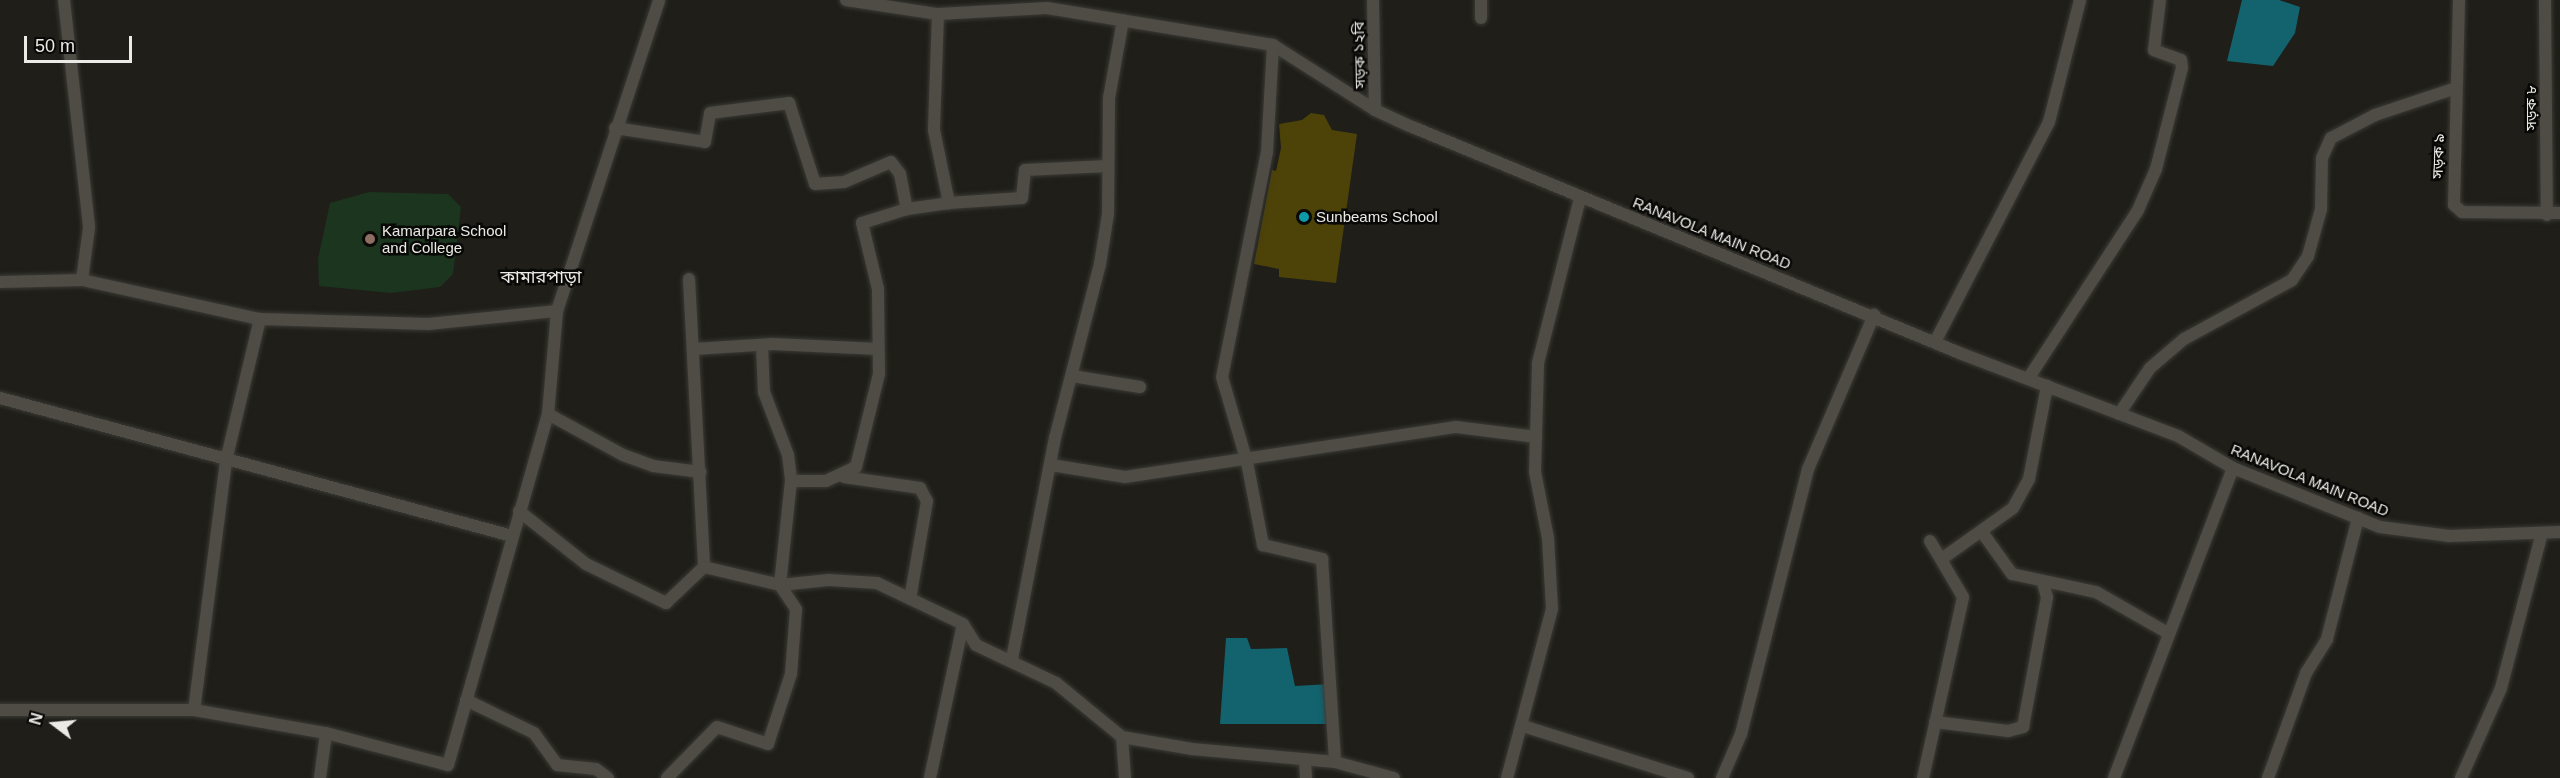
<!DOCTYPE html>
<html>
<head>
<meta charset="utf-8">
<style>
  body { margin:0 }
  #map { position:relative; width:2560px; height:778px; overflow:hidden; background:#1f1e18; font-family:Helvetica,"Noto Sans Bengali",sans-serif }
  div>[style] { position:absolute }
  .green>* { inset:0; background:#1b351e }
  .water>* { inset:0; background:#12636e }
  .building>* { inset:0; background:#4d4309 }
  .roads { filter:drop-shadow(0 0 2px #3b3a36) drop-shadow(0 0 2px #3b3a36) }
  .street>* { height:12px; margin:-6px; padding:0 6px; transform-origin:6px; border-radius:6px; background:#4e4c45 }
  .dots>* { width:16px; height:16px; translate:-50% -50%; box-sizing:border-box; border:3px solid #080806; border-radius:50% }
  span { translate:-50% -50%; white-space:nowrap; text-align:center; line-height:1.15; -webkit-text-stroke:5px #080806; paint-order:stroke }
  .street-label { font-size:15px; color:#ebeae6 }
  .poi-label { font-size:15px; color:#ebeae6 }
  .left { translate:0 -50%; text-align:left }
  .quarter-label { font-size:18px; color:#ebeae6 }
  .north { position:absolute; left:24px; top:694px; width:60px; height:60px; -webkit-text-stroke:4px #080806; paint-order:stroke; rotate:286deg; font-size:16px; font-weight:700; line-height:24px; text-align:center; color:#ebeae6 }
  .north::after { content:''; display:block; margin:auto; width:21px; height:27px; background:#ebeae6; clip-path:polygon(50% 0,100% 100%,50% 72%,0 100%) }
  .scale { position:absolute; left:24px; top:36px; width:108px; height:27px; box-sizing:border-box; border:3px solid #ebeae6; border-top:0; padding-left:8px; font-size:18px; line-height:21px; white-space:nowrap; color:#ebeae6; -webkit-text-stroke:4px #080806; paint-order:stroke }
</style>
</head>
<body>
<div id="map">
  <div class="green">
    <i style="clip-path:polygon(369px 192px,448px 194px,461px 207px,453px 274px,440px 287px,391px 293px,319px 286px,318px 259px,330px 203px)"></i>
  </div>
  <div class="water">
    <i style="clip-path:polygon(2242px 0,2279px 0,2300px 7px,2295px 33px,2273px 66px,2227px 61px)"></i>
    <i style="clip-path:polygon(1226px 638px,1247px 638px,1251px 649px,1287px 648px,1295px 686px,1330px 684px,1330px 724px,1220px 724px)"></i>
  </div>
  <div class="building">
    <i style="clip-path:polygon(1311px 113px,1324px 115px,1332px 130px,1357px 134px,1336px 283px,1279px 277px,1279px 269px,1254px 264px,1272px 170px,1276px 171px,1281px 148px,1279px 124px,1302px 120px)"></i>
  </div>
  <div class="roads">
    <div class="street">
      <i style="left:64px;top:0;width:229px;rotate:83.7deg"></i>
      <i style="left:89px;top:228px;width:52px;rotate:97.7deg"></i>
      <i style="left:846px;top:0;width:93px;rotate:8.7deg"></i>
      <i style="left:938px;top:14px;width:109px;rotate:-3.2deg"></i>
      <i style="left:1047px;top:8px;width:229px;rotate:9.3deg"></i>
      <i style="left:1273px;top:45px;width:121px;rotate:32.5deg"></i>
      <i style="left:1375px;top:110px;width:38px;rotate:25deg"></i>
      <i style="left:1410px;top:126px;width:597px;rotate:22.44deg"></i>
      <i style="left:1962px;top:354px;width:231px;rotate:20.8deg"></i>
      <i style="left:2178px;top:436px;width:64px;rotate:30.2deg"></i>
      <i style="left:2233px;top:468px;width:158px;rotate:21.9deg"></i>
      <i style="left:2380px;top:527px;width:70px;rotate:7.4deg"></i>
      <i style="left:2449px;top:536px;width:111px;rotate:-2.1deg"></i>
      <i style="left:1373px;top:0;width:110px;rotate:89deg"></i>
      <i style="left:1481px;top:0;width:18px;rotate:90deg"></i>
      <i style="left:2459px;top:0;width:205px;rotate:91.4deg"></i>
      <i style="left:2454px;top:205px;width:11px;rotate:41deg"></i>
      <i style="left:2462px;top:212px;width:98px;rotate:0.6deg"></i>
      <i style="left:2545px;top:0;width:215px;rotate:89.5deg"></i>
      <i style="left:938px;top:14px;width:116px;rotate:92deg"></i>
      <i style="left:934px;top:130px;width:75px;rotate:78.4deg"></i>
      <i style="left:949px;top:203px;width:73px;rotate:-3.9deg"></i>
      <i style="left:1022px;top:198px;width:28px;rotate:-84deg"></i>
      <i style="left:1025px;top:170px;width:83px;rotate:-2.8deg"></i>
      <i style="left:1273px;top:45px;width:107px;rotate:93.2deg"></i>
      <i style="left:1267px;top:152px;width:229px;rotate:101.3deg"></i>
      <i style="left:1222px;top:377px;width:89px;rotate:73.6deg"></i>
      <i style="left:1247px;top:462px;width:85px;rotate:79.1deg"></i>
      <i style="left:1263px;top:545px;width:61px;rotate:13.3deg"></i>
      <i style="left:1322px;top:559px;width:203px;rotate:86.3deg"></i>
      <i style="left:615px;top:128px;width:91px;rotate:8.8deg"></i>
      <i style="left:705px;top:142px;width:29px;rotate:-80deg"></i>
      <i style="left:710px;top:113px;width:80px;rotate:-7.2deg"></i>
      <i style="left:789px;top:103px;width:85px;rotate:72.2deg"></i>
      <i style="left:815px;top:184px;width:29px;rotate:-4deg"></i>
      <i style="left:844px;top:182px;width:51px;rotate:-23.1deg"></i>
      <i style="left:891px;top:162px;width:15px;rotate:53deg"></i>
      <i style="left:900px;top:174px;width:36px;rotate:79deg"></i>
      <i style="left:907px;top:209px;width:42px;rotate:-8.1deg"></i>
      <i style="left:689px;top:279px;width:288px;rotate:87deg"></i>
      <i style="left:0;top:282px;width:82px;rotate:-1.4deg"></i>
      <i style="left:82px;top:280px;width:182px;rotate:12.4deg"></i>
      <i style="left:260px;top:319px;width:168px;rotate:1.7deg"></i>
      <i style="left:428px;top:324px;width:130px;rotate:-5.8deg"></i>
      <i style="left:260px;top:319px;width:146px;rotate:103.5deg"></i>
      <i style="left:226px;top:461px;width:251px;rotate:97.3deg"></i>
      <i style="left:194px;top:710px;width:134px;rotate:9.9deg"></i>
      <i style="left:1935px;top:342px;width:248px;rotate:-62.6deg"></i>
      <i style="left:2049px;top:122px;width:126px;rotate:-75.7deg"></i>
      <i style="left:762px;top:345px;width:47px;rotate:87.6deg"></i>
      <i style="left:764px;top:392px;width:67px;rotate:69.1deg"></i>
      <i style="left:788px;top:455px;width:26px;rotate:83deg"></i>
      <i style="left:694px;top:349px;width:79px;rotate:-3.6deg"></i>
      <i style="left:773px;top:344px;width:105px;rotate:2.7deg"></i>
      <i style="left:1072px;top:376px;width:69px;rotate:9.2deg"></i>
      <i style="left:2028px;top:379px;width:202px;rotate:-56.9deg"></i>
      <i style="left:2138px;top:210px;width:45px;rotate:-66.3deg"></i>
      <i style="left:2156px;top:169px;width:104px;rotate:-75.6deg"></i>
      <i style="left:2182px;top:68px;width:8px;rotate:-97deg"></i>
      <i style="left:2181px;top:60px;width:29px;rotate:-160deg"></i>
      <i style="left:2154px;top:50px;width:50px;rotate:-83.2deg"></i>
      <i style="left:0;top:398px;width:530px;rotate:15.08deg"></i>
      <i style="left:548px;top:414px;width:85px;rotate:28.7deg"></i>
      <i style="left:623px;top:455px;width:32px;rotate:20deg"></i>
      <i style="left:653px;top:466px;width:48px;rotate:7.1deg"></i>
      <i style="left:2119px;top:414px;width:55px;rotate:-56deg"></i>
      <i style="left:2150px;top:368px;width:45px;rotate:-40.5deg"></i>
      <i style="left:2184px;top:339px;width:123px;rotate:-28.6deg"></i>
      <i style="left:2292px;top:280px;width:29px;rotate:-56deg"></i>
      <i style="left:2308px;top:256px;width:49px;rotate:-74.5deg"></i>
      <i style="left:2321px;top:209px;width:51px;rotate:-88.9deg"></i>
      <i style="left:2322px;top:158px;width:22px;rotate:-66deg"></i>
      <i style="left:2331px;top:138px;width:50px;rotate:-27.6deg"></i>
      <i style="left:2375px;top:115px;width:85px;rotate:-18.4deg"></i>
      <i style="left:1051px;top:465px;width:75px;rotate:9.2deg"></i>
      <i style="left:1125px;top:477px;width:335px;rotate:-8.6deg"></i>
      <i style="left:1456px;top:427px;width:81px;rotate:7.1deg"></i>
      <i style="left:844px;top:477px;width:77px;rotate:8.2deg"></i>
      <i style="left:920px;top:488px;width:15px;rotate:62deg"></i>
      <i style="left:927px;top:501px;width:99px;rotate:99.8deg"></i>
      <i style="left:519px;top:511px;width:85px;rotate:38.3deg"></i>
      <i style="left:586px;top:564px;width:89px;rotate:26deg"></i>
      <i style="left:666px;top:603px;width:52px;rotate:-43.5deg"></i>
      <i style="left:704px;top:567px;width:78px;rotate:13.3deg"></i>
      <i style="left:780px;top:585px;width:49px;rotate:-5.8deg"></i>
      <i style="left:829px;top:580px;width:48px;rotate:3.6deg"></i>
      <i style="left:877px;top:583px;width:95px;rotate:25.5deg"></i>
      <i style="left:963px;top:624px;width:25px;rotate:58deg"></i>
      <i style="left:976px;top:645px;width:89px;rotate:25.4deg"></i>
      <i style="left:1056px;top:683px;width:85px;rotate:39.3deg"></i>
      <i style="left:1122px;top:737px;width:71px;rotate:9.7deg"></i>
      <i style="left:1192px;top:749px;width:144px;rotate:5.2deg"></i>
      <i style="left:1335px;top:762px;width:61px;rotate:15.2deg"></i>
      <i style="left:1982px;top:532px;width:52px;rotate:54.5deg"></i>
      <i style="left:2012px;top:574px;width:86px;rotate:12.1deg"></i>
      <i style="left:2096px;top:592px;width:83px;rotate:29.7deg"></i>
      <i style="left:1943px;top:558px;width:86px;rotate:-35.5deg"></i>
      <i style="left:2013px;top:508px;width:33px;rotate:-61deg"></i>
      <i style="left:2029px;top:479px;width:95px;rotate:-79deg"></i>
      <i style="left:1012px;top:659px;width:225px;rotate:-79deg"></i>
      <i style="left:1055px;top:438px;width:180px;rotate:-75.5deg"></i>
      <i style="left:1100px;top:264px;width:51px;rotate:-80.9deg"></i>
      <i style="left:1108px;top:214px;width:116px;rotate:-89.5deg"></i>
      <i style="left:1109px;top:98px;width:79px;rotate:-79.8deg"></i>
      <i style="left:466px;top:700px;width:76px;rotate:25.9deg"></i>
      <i style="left:534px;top:733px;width:39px;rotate:54deg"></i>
      <i style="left:557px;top:765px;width:39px;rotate:6deg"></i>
      <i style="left:596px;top:769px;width:15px;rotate:37deg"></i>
      <i style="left:0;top:710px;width:194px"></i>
      <i style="left:1935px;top:722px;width:74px;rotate:7deg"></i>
      <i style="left:2008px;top:731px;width:16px;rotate:-15deg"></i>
      <i style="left:2023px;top:727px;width:132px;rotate:-79.5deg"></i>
      <i style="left:2047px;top:597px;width:15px;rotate:-106deg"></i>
      <i style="left:1523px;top:726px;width:173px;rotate:17.5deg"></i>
      <i style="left:1122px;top:737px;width:41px;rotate:85.8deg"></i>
      <i style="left:1305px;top:759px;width:19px;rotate:87deg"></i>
      <i style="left:320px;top:778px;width:45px;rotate:-82.4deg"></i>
      <i style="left:326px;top:733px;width:126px;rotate:14.7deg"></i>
      <i style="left:448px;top:765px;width:365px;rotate:-74.1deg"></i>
      <i style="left:548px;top:414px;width:103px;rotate:-85deg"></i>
      <i style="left:557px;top:311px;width:327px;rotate:-71.8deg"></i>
      <i style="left:667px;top:778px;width:71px;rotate:-45.6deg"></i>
      <i style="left:717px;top:727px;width:54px;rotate:18.4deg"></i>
      <i style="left:768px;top:744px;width:74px;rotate:-71.8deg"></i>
      <i style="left:791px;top:674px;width:65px;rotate:-85.6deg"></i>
      <i style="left:796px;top:609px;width:29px;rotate:-124deg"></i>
      <i style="left:780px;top:585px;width:105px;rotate:-84deg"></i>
      <i style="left:791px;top:481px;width:35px"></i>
      <i style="left:826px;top:481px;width:33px;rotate:-25deg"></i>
      <i style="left:856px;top:467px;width:96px;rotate:-76.1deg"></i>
      <i style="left:879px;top:374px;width:85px;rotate:-90.7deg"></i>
      <i style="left:878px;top:289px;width:68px;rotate:-103.6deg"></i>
      <i style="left:862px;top:223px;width:47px;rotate:-17.3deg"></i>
      <i style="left:930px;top:778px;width:157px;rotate:-77.9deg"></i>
      <i style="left:1507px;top:778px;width:175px;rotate:-75.1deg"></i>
      <i style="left:1552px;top:609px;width:71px;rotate:-93.2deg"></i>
      <i style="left:1548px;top:538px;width:67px;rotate:-101.1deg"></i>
      <i style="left:1535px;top:472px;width:109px;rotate:-88.4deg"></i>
      <i style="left:1538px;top:363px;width:170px;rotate:-75.7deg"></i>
      <i style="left:1722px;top:778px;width:48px;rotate:-66.6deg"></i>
      <i style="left:1741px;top:734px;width:273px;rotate:-75.8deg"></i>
      <i style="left:1808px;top:469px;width:168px;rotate:-66.8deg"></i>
      <i style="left:1923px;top:778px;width:185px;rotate:-77.5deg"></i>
      <i style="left:1963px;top:597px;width:65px;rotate:-120.5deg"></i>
      <i style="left:2114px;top:778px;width:332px;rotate:-69deg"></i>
      <i style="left:2268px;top:778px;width:112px;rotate:-70.1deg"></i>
      <i style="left:2306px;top:673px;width:40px;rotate:-58deg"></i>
      <i style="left:2327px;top:639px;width:125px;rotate:-75.6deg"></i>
      <i style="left:2461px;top:778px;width:98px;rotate:-66deg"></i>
      <i style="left:2501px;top:688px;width:160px;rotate:-75.2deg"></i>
    </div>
  </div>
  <div class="dots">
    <i style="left:1304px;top:217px;background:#0f9aa8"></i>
    <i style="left:370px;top:239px;background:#8d6e63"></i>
  </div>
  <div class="street-label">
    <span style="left:1359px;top:55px;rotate:-91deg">সড়ক ১২বি</span>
    <span style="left:2531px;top:108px;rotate:-90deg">সড়ক ৮</span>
    <span style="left:2438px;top:156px;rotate:-88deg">সড়ক ৯</span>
    <span style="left:1712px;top:233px;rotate:22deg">RANAVOLA MAIN ROAD</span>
    <span style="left:2310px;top:480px;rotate:22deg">RANAVOLA MAIN ROAD</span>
  </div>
  <div class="poi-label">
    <span class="left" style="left:1316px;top:217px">Sunbeams School</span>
    <span class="left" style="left:382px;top:239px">Kamarpara School<br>and College</span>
  </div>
  <div class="quarter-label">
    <span style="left:541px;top:277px">কামারপাড়া</span>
  </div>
  <div class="north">N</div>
  <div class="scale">50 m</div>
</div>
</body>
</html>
